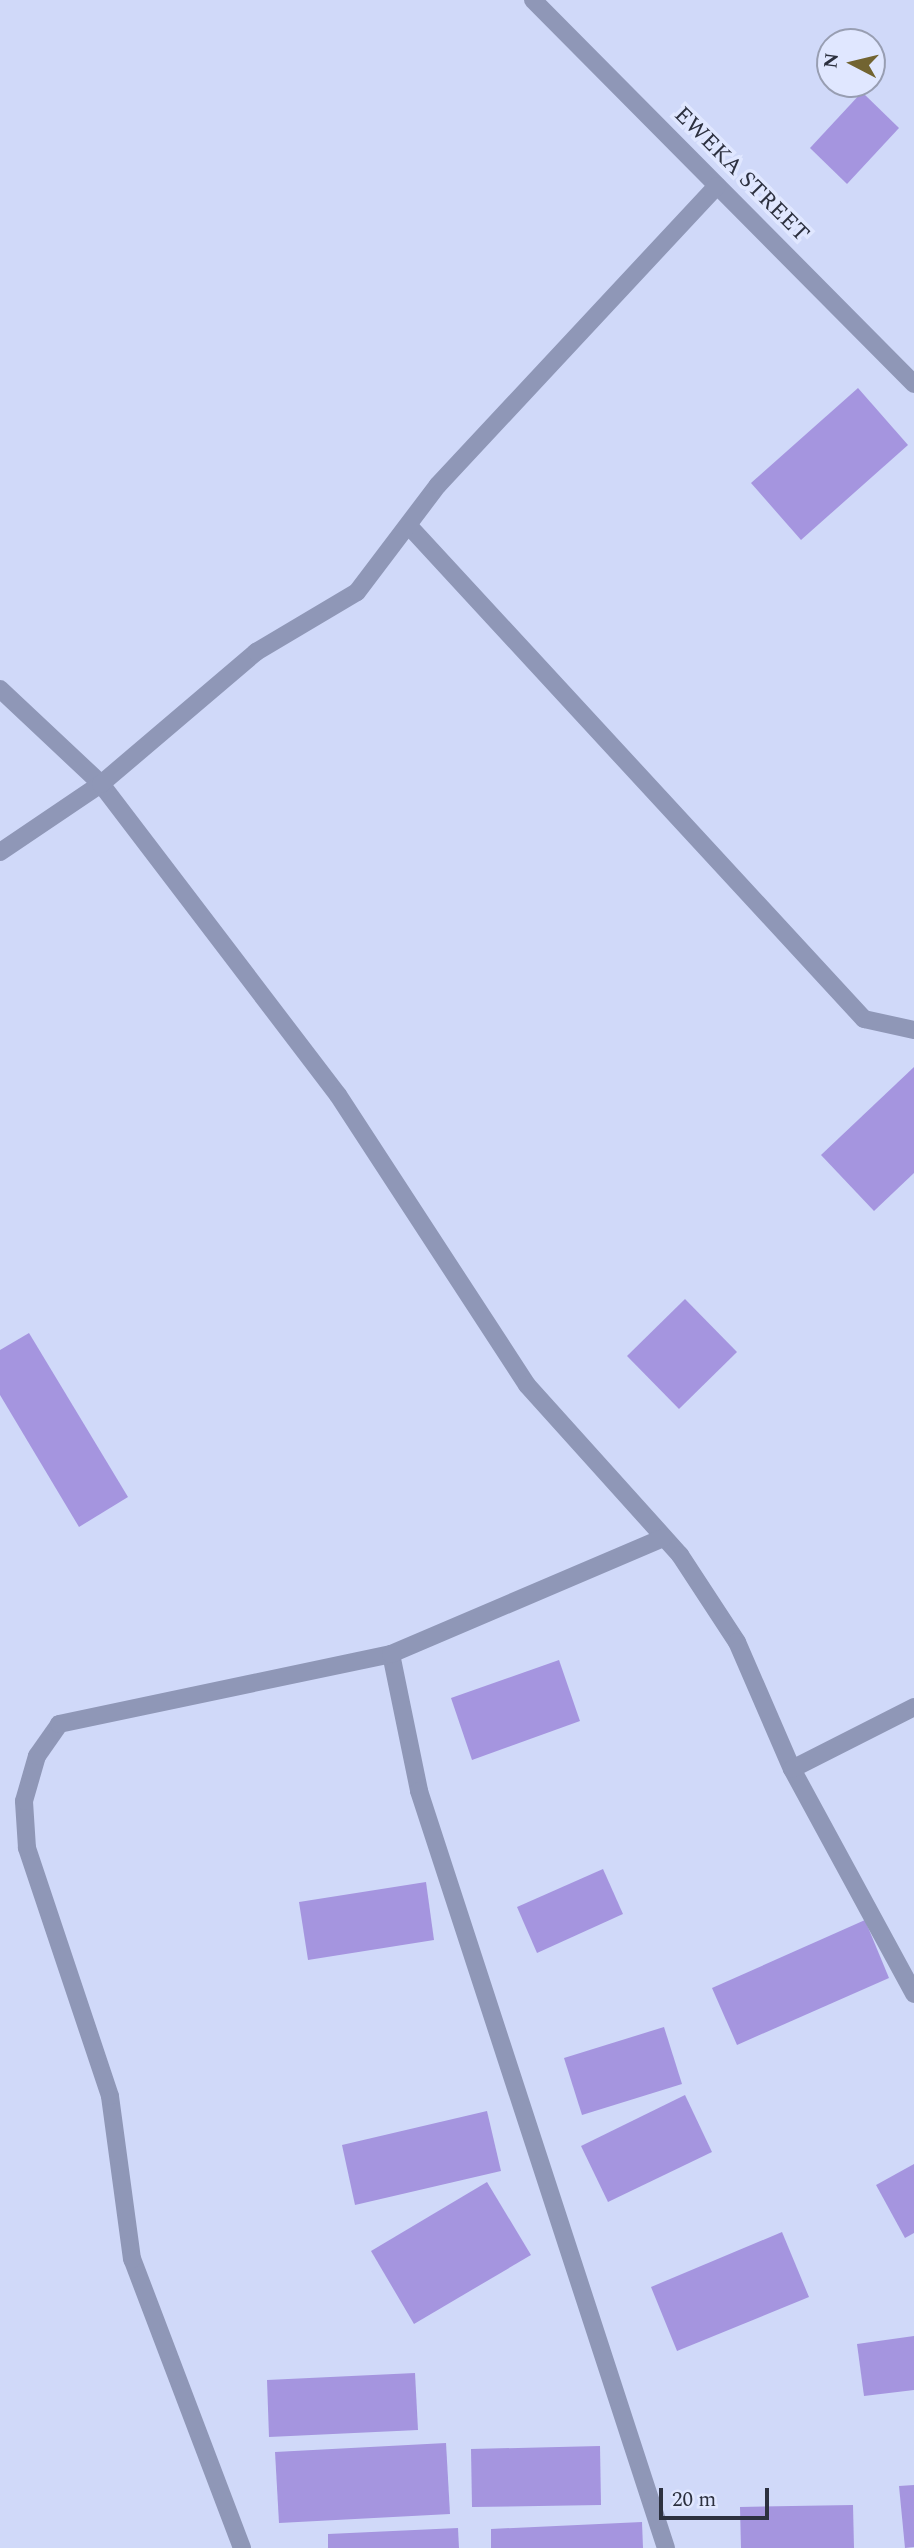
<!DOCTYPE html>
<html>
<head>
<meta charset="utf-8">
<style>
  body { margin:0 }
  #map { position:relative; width:914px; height:2548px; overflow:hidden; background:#d0d9f9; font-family:Spectral,serif }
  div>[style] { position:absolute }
  .building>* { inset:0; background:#a595df }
  .street>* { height:18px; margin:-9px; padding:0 9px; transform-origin:9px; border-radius:9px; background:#8f97b7 }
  span { translate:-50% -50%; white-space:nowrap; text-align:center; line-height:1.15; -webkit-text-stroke:7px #e0e7ff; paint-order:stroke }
  .street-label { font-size:23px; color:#2c303f }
  .north { position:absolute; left:816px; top:28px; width:70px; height:70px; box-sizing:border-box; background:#e0e7ff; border:2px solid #989eb2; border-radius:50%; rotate:277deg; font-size:19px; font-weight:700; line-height:28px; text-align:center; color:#2c303f }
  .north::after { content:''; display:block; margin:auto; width:24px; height:32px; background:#726431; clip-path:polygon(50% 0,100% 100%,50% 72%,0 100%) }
  .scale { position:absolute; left:659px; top:2488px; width:110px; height:32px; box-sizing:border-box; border:4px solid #2c303f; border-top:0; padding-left:9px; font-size:21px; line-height:24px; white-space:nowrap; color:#2c303f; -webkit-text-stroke:5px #e0e7ff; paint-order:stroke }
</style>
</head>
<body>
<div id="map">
  <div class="building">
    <i style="clip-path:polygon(862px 92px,899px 128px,847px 184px,810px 148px)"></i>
    <i style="clip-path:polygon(858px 388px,908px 445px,801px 540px,751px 483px)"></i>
    <i style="clip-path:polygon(914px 1067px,914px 1173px,874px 1211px,821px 1155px)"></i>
    <i style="clip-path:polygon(685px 1299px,737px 1352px,679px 1409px,627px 1356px)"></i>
    <i style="clip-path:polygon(29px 1333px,128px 1497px,79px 1527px,0 1395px,0 1350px)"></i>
    <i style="clip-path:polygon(559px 1660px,580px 1721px,472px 1760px,451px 1698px)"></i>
    <i style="clip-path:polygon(603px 1869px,623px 1914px,537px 1953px,517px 1907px)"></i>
    <i style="clip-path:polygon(426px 1882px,434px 1940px,308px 1960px,299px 1902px)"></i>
    <i style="clip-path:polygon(865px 1920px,889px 1978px,737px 2045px,712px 1988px)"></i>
    <i style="clip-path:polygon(664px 2027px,682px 2084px,582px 2115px,564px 2058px)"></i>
    <i style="clip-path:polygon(685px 2095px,712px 2152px,608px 2202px,581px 2146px)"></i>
    <i style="clip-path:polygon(487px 2111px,501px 2171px,355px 2205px,342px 2145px)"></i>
    <i style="clip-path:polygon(914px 2164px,914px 2233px,905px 2238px,876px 2185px)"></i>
    <i style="clip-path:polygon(487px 2182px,531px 2255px,414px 2324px,371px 2251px)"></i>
    <i style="clip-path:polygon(782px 2232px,809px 2297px,677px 2351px,651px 2287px)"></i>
    <i style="clip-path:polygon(914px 2336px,914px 2390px,864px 2396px,857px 2344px)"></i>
    <i style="clip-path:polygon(415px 2373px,418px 2430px,269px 2437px,267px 2380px)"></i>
    <i style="clip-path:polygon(446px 2443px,450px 2514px,279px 2523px,275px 2452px)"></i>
    <i style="clip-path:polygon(600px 2446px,601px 2505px,472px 2507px,471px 2449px)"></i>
    <i style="clip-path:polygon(914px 2485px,914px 2547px,905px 2548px,899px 2486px)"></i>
    <i style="clip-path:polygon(853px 2505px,854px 2548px,741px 2548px,740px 2507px)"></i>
    <i style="clip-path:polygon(642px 2522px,643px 2548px,491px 2548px,491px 2529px)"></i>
    <i style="clip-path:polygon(458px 2528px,459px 2548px,328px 2548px,328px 2534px)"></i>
  </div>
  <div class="street">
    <i style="left:533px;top:0;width:541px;rotate:45.22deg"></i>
    <i style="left:409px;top:526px;width:671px;rotate:47.3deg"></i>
    <i style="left:864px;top:1019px;width:51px;rotate:12.4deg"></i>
    <i style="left:0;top:689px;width:139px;rotate:43.2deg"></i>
    <i style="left:101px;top:784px;width:391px;rotate:52.7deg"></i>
    <i style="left:338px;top:1095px;width:346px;rotate:56.9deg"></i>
    <i style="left:527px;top:1385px;width:229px;rotate:48deg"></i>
    <i style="left:680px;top:1555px;width:104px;rotate:56.8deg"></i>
    <i style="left:737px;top:1642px;width:138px;rotate:66.6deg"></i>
    <i style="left:792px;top:1769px;width:256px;rotate:61.5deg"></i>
    <i style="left:0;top:852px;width:122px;rotate:-34deg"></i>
    <i style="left:101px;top:784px;width:204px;rotate:-40.4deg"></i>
    <i style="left:256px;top:652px;width:117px;rotate:-30.7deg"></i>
    <i style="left:357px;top:592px;width:134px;rotate:-52.9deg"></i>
    <i style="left:438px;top:485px;width:409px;rotate:-47deg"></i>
    <i style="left:391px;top:1654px;width:140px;rotate:78.4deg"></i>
    <i style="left:419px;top:1791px;width:796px;rotate:71.93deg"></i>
    <i style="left:792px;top:1769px;width:137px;rotate:-26.9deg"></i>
    <i style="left:242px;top:2548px;width:309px;rotate:-110.8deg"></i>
    <i style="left:132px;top:2259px;width:164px;rotate:-97.7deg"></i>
    <i style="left:110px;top:2096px;width:262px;rotate:-108.5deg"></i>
    <i style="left:27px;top:1848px;width:47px;rotate:-93.7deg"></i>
    <i style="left:24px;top:1801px;width:47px;rotate:-73.9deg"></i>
    <i style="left:37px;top:1756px;width:39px;rotate:-55deg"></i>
    <i style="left:59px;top:1724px;width:339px;rotate:-11.9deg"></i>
    <i style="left:391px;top:1654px;width:296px;rotate:-23.1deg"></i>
  </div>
  <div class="street-label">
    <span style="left:741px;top:175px;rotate:45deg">EWEKA STREET</span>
  </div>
  <div class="north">N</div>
  <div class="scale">20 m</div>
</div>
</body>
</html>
